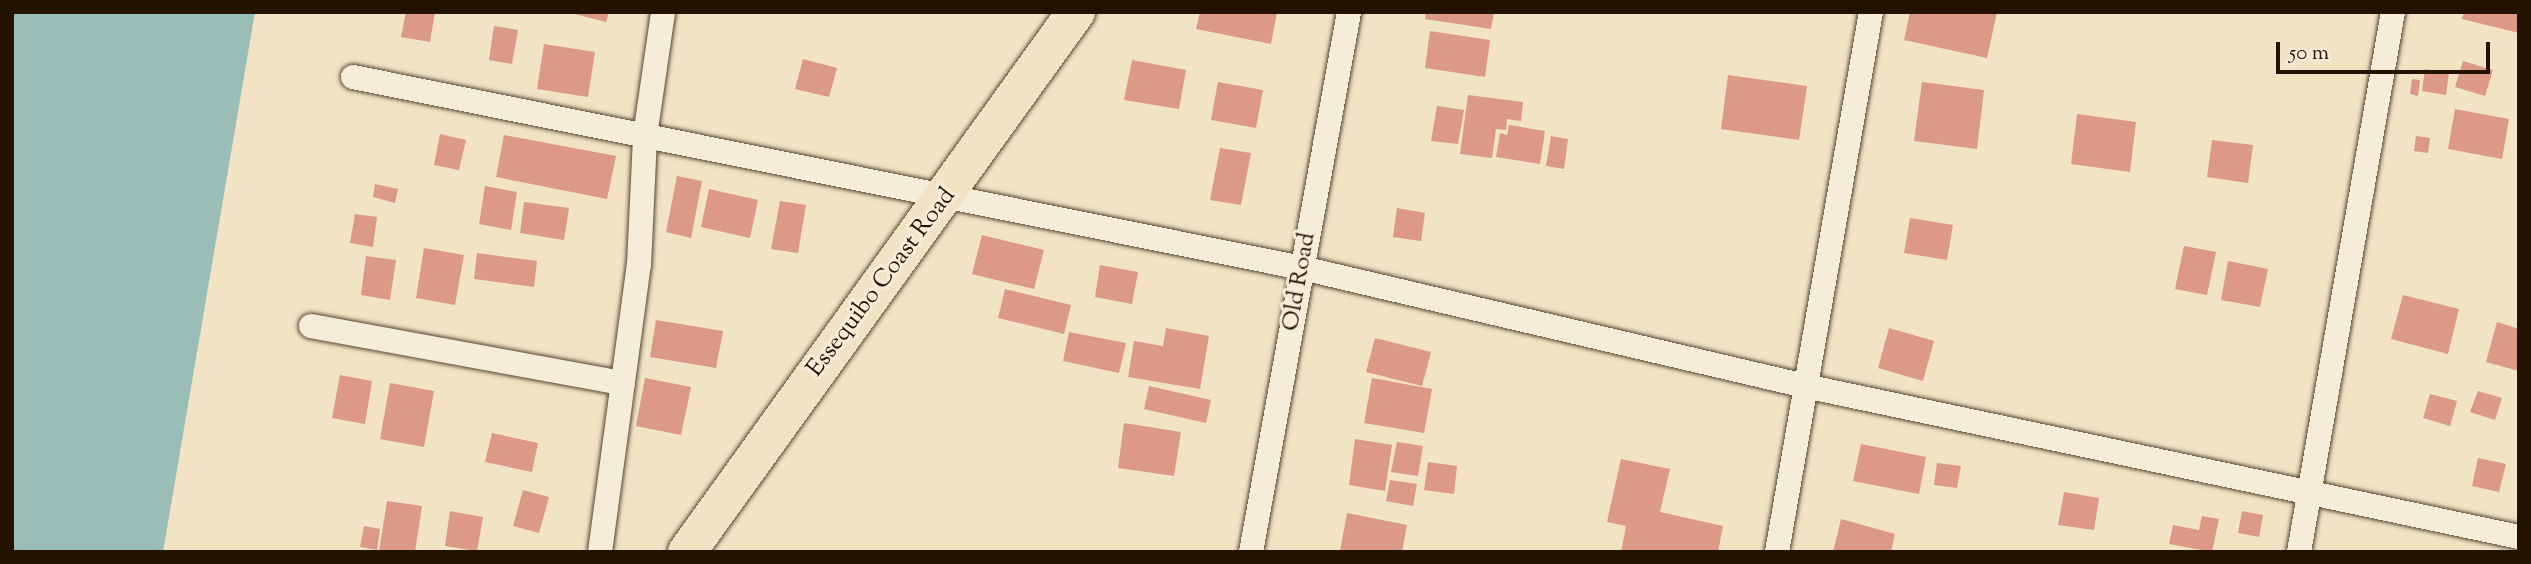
<!DOCTYPE html>
<html>
<head>
<meta charset="utf-8">
<style>
  body { margin:0 }
  #map { position:relative; width:2531px; height:564px; overflow:hidden; background:#f1e3c4; font-family:"Sorts Mill Goudy",serif }
  div>[style] { position:absolute }
  .water>* { inset:0; background:#9bbdb8 }
  .building>* { inset:0; background:#db9986 }
  .roads { filter:drop-shadow(0 0 2px #564631) drop-shadow(0 0 2px #564631) }
  .minor>* { height:24px; margin:-12px; padding:0 12px; transform-origin:12px; border-radius:12px; background:#f6edd9 }
  .primary>* { height:38px; margin:-19px; padding:0 19px; transform-origin:19px; border-radius:19px; background:#f1e3c4 }
  span { translate:-50% -50%; white-space:nowrap; text-align:center; line-height:1.15; -webkit-text-stroke:6px #f6edd9; paint-order:stroke }
  .street-label { font-size:24px; color:#231200 }
  .frame { position:absolute; inset:0; border:14px solid #231200; pointer-events:none }
  .scale { position:absolute; left:2276px; top:42px; width:214px; height:32px; box-sizing:border-box; border:4px solid #231200; border-top:0; padding-left:9px; font-size:21px; line-height:24px; white-space:nowrap; color:#231200; -webkit-text-stroke:5px #f6edd9; paint-order:stroke }
</style>
</head>
<body>
<div id="map">
  <div class="water">
    <i style="clip-path:polygon(12px 12px,255px 12px,163px 552px,12px 552px)"></i>
  </div>
  <div class="building">
    <i style="clip-path:polygon(406px 12px,435px 12px,430px 42px,401px 37px)"></i>
    <i style="clip-path:polygon(567px 12px,609px 12px,606px 22px)"></i>
    <i style="clip-path:polygon(1200px 12px,1277px 12px,1271px 44px,1196px 29px)"></i>
    <i style="clip-path:polygon(1426px 12px,1494px 12px,1491px 29px,1425px 19px)"></i>
    <i style="clip-path:polygon(1910px 12px,1997px 12px,1987px 58px,1904px 40px)"></i>
    <i style="clip-path:polygon(2464px 12px,2519px 12px,2519px 33px,2462px 19px)"></i>
    <i style="clip-path:polygon(494px 26px,518px 30px,512px 64px,489px 60px)"></i>
    <i style="clip-path:polygon(1430px 31px,1490px 40px,1485px 77px,1425px 68px)"></i>
    <i style="clip-path:polygon(544px 44px,595px 52px,588px 97px,537px 89px)"></i>
    <i style="clip-path:polygon(803px 59px,837px 68px,829px 97px,795px 89px)"></i>
    <i style="clip-path:polygon(1132px 60px,1186px 70px,1179px 109px,1124px 100px)"></i>
    <i style="clip-path:polygon(2463px 61px,2493px 70px,2485px 96px,2455px 87px)"></i>
    <i style="clip-path:polygon(2425px 69px,2449px 73px,2446px 95px,2422px 91px)"></i>
    <i style="clip-path:polygon(1728px 75px,1807px 86px,1799px 140px,1721px 129px)"></i>
    <i style="clip-path:polygon(2412px 79px,2420px 80px,2418px 96px,2410px 94px)"></i>
    <i style="clip-path:polygon(1218px 82px,1263px 90px,1256px 128px,1211px 120px)"></i>
    <i style="clip-path:polygon(1922px 82px,1984px 90px,1977px 149px,1914px 141px)"></i>
    <i style="clip-path:polygon(1468px 95px,1523px 102px,1521px 121px,1507px 119px,1506px 130px,1496px 129px,1492px 158px,1460px 154px)"></i>
    <i style="clip-path:polygon(1437px 106px,1464px 110px,1458px 144px,1431px 141px)"></i>
    <i style="clip-path:polygon(2455px 109px,2509px 119px,2502px 159px,2448px 149px)"></i>
    <i style="clip-path:polygon(2077px 114px,2136px 122px,2130px 172px,2071px 164px)"></i>
    <i style="clip-path:polygon(1509px 125px,1545px 131px,1540px 164px,1496px 157px,1500px 133px,1507px 135px)"></i>
    <i style="clip-path:polygon(440px 134px,466px 140px,459px 170px,434px 165px)"></i>
    <i style="clip-path:polygon(504px 135px,616px 156px,607px 199px,496px 177px)"></i>
    <i style="clip-path:polygon(1551px 136px,1568px 139px,1564px 169px,1546px 166px)"></i>
    <i style="clip-path:polygon(2416px 136px,2430px 138px,2428px 153px,2414px 151px)"></i>
    <i style="clip-path:polygon(2212px 140px,2253px 145px,2248px 183px,2207px 177px)"></i>
    <i style="clip-path:polygon(1220px 148px,1251px 153px,1241px 205px,1210px 200px)"></i>
    <i style="clip-path:polygon(677px 176px,702px 181px,691px 238px,666px 232px)"></i>
    <i style="clip-path:polygon(375px 184px,398px 189px,395px 203px,373px 197px)"></i>
    <i style="clip-path:polygon(485px 186px,517px 192px,511px 230px,479px 224px)"></i>
    <i style="clip-path:polygon(709px 189px,758px 200px,750px 238px,701px 227px)"></i>
    <i style="clip-path:polygon(780px 201px,806px 205px,798px 253px,771px 249px)"></i>
    <i style="clip-path:polygon(524px 202px,569px 208px,564px 240px,520px 233px)"></i>
    <i style="clip-path:polygon(1397px 208px,1425px 213px,1421px 241px,1393px 237px)"></i>
    <i style="clip-path:polygon(355px 214px,377px 217px,373px 247px,350px 243px)"></i>
    <i style="clip-path:polygon(1910px 218px,1953px 225px,1947px 260px,1904px 253px)"></i>
    <i style="clip-path:polygon(982px 235px,1044px 250px,1034px 289px,972px 274px)"></i>
    <i style="clip-path:polygon(2184px 246px,2216px 252px,2207px 295px,2175px 289px)"></i>
    <i style="clip-path:polygon(424px 248px,464px 255px,455px 305px,416px 298px)"></i>
    <i style="clip-path:polygon(477px 253px,537px 261px,534px 287px,474px 279px)"></i>
    <i style="clip-path:polygon(366px 256px,396px 260px,390px 300px,361px 295px)"></i>
    <i style="clip-path:polygon(2228px 261px,2268px 269px,2260px 307px,2221px 300px)"></i>
    <i style="clip-path:polygon(1100px 265px,1138px 272px,1132px 304px,1095px 297px)"></i>
    <i style="clip-path:polygon(1005px 289px,1071px 305px,1064px 334px,998px 318px)"></i>
    <i style="clip-path:polygon(2403px 295px,2459px 309px,2448px 354px,2391px 339px)"></i>
    <i style="clip-path:polygon(656px 320px,723px 331px,716px 368px,650px 357px)"></i>
    <i style="clip-path:polygon(2497px 322px,2519px 329px,2519px 371px,2486px 362px)"></i>
    <i style="clip-path:polygon(1166px 328px,1209px 336px,1200px 389px,1128px 377px,1134px 341px,1163px 346px)"></i>
    <i style="clip-path:polygon(1889px 328px,1934px 341px,1923px 381px,1878px 368px)"></i>
    <i style="clip-path:polygon(1069px 332px,1126px 343px,1119px 373px,1063px 361px)"></i>
    <i style="clip-path:polygon(1375px 338px,1431px 352px,1422px 386px,1366px 372px)"></i>
    <i style="clip-path:polygon(340px 375px,372px 381px,365px 424px,332px 418px)"></i>
    <i style="clip-path:polygon(645px 378px,691px 387px,681px 435px,636px 426px)"></i>
    <i style="clip-path:polygon(1372px 378px,1432px 389px,1424px 433px,1364px 423px)"></i>
    <i style="clip-path:polygon(390px 383px,434px 391px,424px 447px,380px 439px)"></i>
    <i style="clip-path:polygon(1149px 386px,1211px 400px,1206px 423px,1144px 409px)"></i>
    <i style="clip-path:polygon(2478px 391px,2502px 398px,2495px 420px,2470px 412px)"></i>
    <i style="clip-path:polygon(2430px 394px,2457px 401px,2450px 426px,2423px 418px)"></i>
    <i style="clip-path:polygon(1124px 423px,1181px 432px,1174px 476px,1118px 468px)"></i>
    <i style="clip-path:polygon(492px 433px,538px 443px,532px 472px,485px 462px)"></i>
    <i style="clip-path:polygon(1355px 439px,1392px 445px,1385px 491px,1349px 485px)"></i>
    <i style="clip-path:polygon(1397px 442px,1423px 446px,1418px 476px,1391px 472px)"></i>
    <i style="clip-path:polygon(1861px 444px,1926px 457px,1919px 494px,1853px 481px)"></i>
    <i style="clip-path:polygon(2478px 458px,2506px 464px,2499px 492px,2472px 486px)"></i>
    <i style="clip-path:polygon(1621px 459px,1670px 469px,1660px 512px,1723px 526px,1718px 552px,1621px 552px,1626px 526px,1607px 522px)"></i>
    <i style="clip-path:polygon(1428px 462px,1457px 466px,1454px 494px,1424px 490px)"></i>
    <i style="clip-path:polygon(1937px 463px,1961px 466px,1957px 488px,1934px 485px)"></i>
    <i style="clip-path:polygon(1390px 480px,1417px 484px,1413px 506px,1386px 501px)"></i>
    <i style="clip-path:polygon(523px 490px,549px 497px,539px 533px,513px 526px)"></i>
    <i style="clip-path:polygon(2064px 492px,2099px 498px,2094px 530px,2058px 525px)"></i>
    <i style="clip-path:polygon(387px 501px,422px 506px,415px 552px,379px 552px)"></i>
    <i style="clip-path:polygon(450px 511px,483px 517px,477px 551px,445px 546px)"></i>
    <i style="clip-path:polygon(2242px 511px,2263px 515px,2259px 537px,2238px 533px)"></i>
    <i style="clip-path:polygon(1347px 513px,1407px 525px,1402px 552px,1340px 551px)"></i>
    <i style="clip-path:polygon(2202px 516px,2219px 519px,2212px 552px,2169px 544px,2173px 525px,2199px 530px)"></i>
    <i style="clip-path:polygon(1841px 519px,1895px 534px,1891px 552px,1833px 552px)"></i>
    <i style="clip-path:polygon(364px 526px,380px 529px,377px 550px,360px 547px)"></i>
  </div>
  <div class="roads">
    <div class="minor">
      <i style="left:353px;top:77px;width:968px;rotate:11.38deg"></i>
      <i style="left:1302px;top:268px;width:517px;rotate:13.2deg"></i>
      <i style="left:1805px;top:386px;width:730px;rotate:11.94deg"></i>
      <i style="left:311px;top:326px;width:317px;rotate:10.4deg"></i>
      <i style="left:600px;top:552px;width:290px;rotate:-82.3deg"></i>
      <i style="left:639px;top:265px;width:129px;rotate:-87.3deg"></i>
      <i style="left:645px;top:136px;width:125px;rotate:-81.7deg"></i>
      <i style="left:1251px;top:552px;width:549px;rotate:-79.71deg"></i>
      <i style="left:1777px;top:552px;width:548px;rotate:-80.13deg"></i>
      <i style="left:2299px;top:552px;width:548px;rotate:-80.13deg"></i>
    </div>
    <div class="primary">
      <i style="left:687px;top:552px;width:666px;rotate:-54.23deg"></i>
    </div>
  </div>
  <div class="street-label">
    <span style="left:1300px;top:282px;rotate:-80deg">Old Road</span>
    <span style="left:882px;top:283px;rotate:-53deg">Essequibo Coast Road</span>
  </div>
  <div class="frame"></div>
  <div class="scale">50 m</div>
</div>
</body>
</html>
